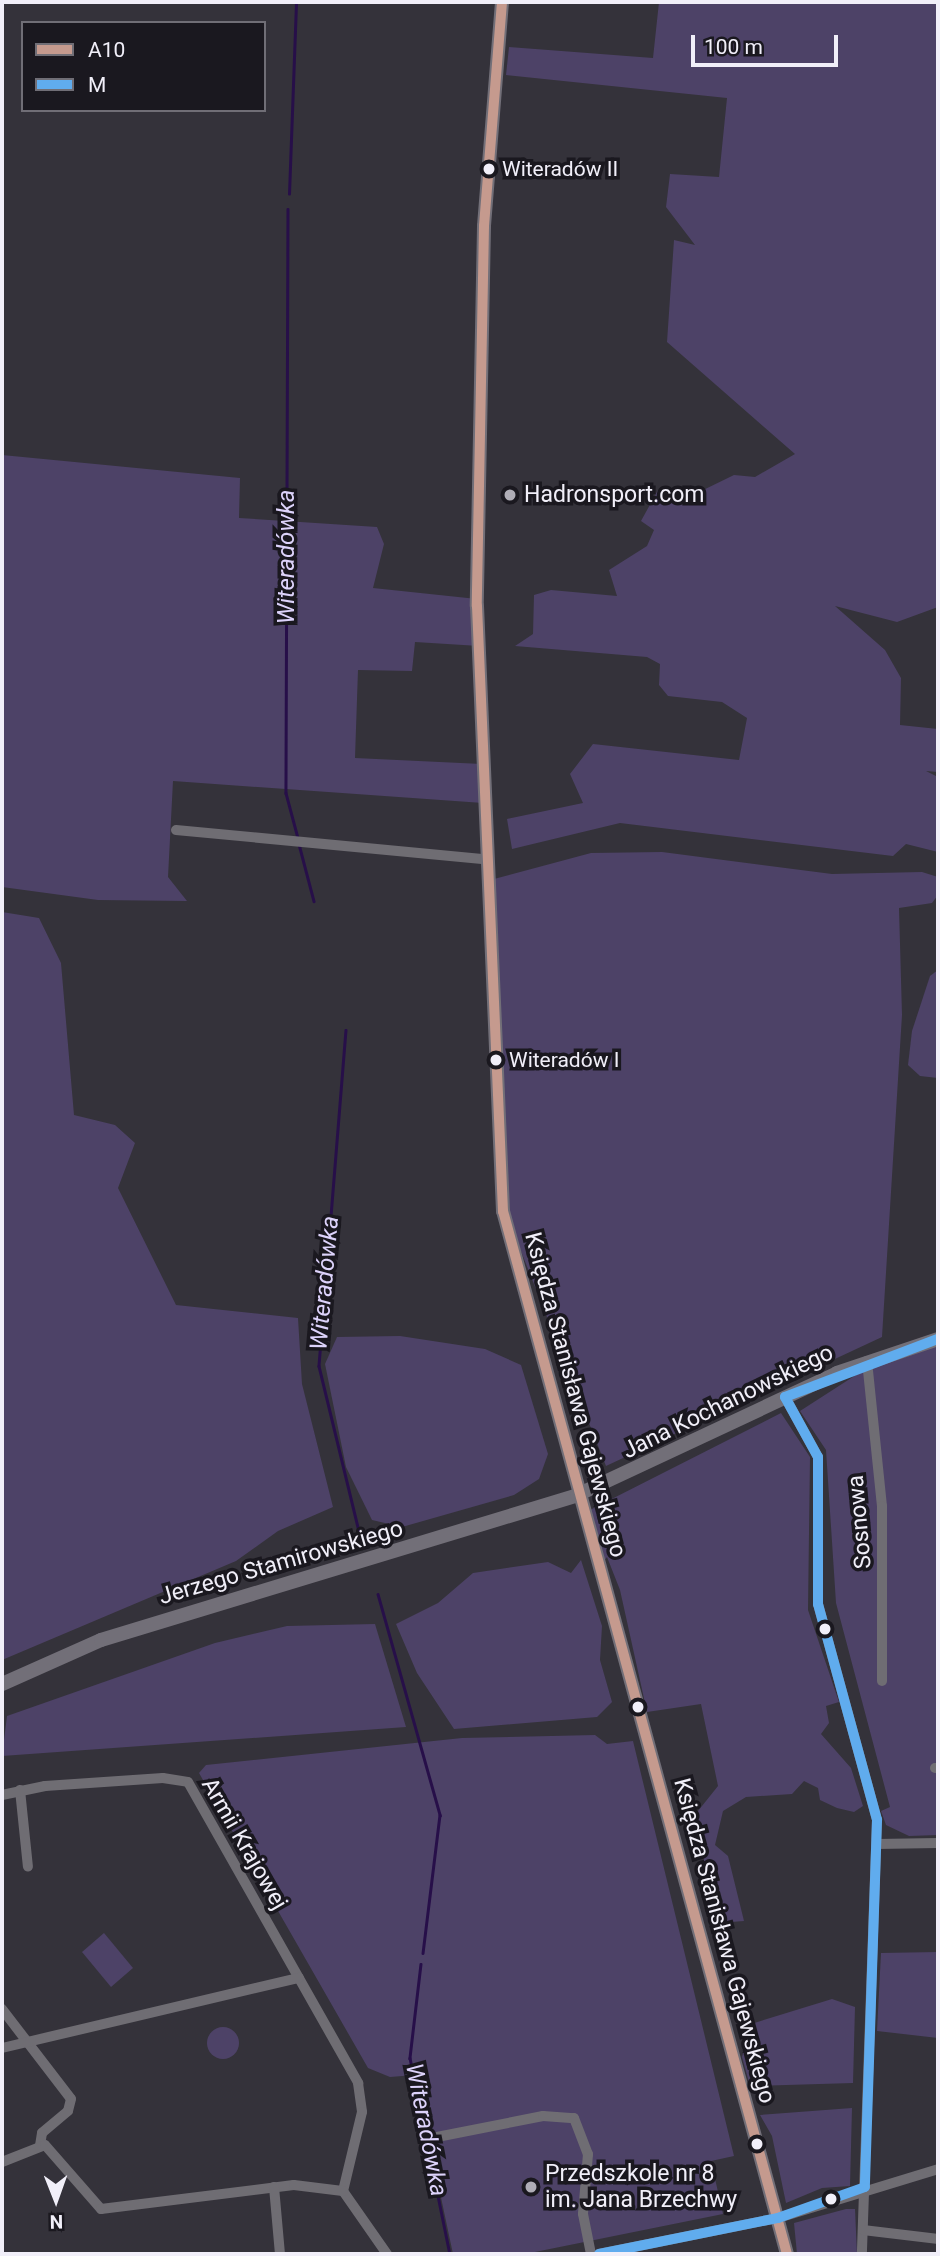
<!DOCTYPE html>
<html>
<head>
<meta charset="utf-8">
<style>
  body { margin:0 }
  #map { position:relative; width:940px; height:2256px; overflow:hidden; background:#34323a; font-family:Roboto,sans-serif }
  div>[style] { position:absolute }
  .green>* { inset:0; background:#4d4267 }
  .round { border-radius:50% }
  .stream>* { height:2.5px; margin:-1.25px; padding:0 1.25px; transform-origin:1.25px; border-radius:1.25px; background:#270f49 }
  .street>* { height:10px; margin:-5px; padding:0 5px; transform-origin:5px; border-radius:5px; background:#6f6d73 }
  .secondary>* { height:14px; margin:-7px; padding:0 7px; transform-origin:7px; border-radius:7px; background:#726f78 }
  .bus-1>* { height:10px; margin:-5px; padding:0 5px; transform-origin:5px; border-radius:5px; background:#c59a8e }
  .bus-2>* { height:10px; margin:-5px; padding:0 5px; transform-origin:5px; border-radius:5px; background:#60acee }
  .dots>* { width:19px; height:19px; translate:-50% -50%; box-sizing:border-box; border:4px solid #1a181f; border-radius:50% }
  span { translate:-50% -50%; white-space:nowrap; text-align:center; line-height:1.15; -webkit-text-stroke:7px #1a181f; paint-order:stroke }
  .bus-label { font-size:21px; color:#f1eff9 }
  .left { translate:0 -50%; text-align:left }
  .poi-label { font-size:23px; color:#f1eff9 }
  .street-label { font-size:23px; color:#f1eff9 }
  .water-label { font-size:24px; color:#ddd3fb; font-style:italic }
  .frame { position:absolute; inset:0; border:4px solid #f1eff9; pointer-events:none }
  .legend { position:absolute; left:21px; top:21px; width:245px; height:91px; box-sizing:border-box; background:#1a181f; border:2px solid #706e76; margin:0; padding:9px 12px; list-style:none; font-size:21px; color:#f1eff9 }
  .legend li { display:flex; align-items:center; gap:14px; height:35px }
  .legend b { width:35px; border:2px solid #706e76 }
  .north { position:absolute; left:21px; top:2165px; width:70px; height:70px; -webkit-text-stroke:5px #1a181f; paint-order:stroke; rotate:179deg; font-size:19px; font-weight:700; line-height:28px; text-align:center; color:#f1eff9 }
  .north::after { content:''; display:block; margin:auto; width:24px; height:32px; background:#f1eff9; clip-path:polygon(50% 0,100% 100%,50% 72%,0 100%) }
  .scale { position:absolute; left:691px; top:35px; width:147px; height:32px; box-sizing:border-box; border:4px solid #f1eff9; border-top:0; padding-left:9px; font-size:21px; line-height:24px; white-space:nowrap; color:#f1eff9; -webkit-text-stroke:5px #1a181f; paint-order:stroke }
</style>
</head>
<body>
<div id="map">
  <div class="green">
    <i style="clip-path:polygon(659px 2px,938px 2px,938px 607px,897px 622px,835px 606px,885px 650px,901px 678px,900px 725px,938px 729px,938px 772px,926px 771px,938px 777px,938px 852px,906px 844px,893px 856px,620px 823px,512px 849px,507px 819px,583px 803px,570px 774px,593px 744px,739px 760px,747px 718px,722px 702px,668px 696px,659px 685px,660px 664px,647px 657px,515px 646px,533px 634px,534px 595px,551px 590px,617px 596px,609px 570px,647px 546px,654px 530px,641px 521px,658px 490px,695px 494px,734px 475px,755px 477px,795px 454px,667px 342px,674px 240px,695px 245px,666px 207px,670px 174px,719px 177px,727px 98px,506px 75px,509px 47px,653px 58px)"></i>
    <i style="clip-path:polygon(2px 455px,240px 478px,239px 518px,377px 527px,384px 544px,373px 588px,477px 599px,479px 646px,415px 642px,412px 671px,358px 670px,355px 758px,482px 764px,483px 803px,173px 781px,168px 877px,187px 901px,98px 900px,2px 887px)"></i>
    <i style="clip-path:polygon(662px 852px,832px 874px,922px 872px,938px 877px,938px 895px,932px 903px,899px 908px,902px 1015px,882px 1337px,606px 1466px,507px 1216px,494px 879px,591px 853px)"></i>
    <i style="clip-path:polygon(2px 912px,39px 918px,61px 963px,74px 1115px,115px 1125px,135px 1143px,118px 1188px,176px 1305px,298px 1318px,302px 1384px,333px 1507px,278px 1531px,236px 1561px,2px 1660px)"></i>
    <i style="clip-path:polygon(938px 970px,938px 1078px,920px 1076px,908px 1065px,912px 1031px,930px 976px)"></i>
    <i style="clip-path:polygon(400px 1336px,485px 1349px,521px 1365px,548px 1454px,539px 1479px,514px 1495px,402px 1527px,372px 1520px,346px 1467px,325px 1364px,337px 1337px)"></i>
    <i style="clip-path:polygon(938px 1345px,938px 1835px,909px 1836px,886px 1825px,881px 1811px,890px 1807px,836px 1603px,826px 1450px,800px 1411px,859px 1373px)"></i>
    <i style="clip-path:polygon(781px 1413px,810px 1457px,808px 1610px,839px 1702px,826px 1706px,829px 1723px,821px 1734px,851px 1768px,863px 1806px,854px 1812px,837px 1808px,820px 1800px,818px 1788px,804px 1781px,792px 1794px,746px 1797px,723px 1811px,715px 1845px,728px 1856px,744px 1921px,718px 1923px,694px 1816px,718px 1786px,701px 1704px,647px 1712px,620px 1590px,607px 1557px,604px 1561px,590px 1510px)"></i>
    <i style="clip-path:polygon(581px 1560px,602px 1626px,600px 1660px,612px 1702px,597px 1717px,454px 1729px,417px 1673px,396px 1624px,438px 1603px,473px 1573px,548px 1562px,571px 1573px)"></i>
    <i style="clip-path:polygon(375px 1624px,406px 1727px,2px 1756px,7px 1716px,215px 1643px,287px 1626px)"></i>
    <i style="clip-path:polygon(595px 1735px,607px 1744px,633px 1741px,734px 2156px,711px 2161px,723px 2214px,525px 2254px,453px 2254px,415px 2075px,390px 2077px,368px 2068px,199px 1773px,206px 1765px,462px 1738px)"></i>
    <i style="clip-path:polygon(104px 1933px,133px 1968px,111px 1987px,82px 1952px)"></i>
    <i style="clip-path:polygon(938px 1952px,938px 2038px,877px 2031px,881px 1953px)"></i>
    <i style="clip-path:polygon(832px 1999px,855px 2007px,853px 2083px,750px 2086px,742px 2057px,751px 2024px)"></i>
    <i class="round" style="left:207px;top:2027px;width:32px;height:32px"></i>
    <i style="clip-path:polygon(852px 2108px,850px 2186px,822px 2188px,786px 2203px,772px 2136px,760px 2115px)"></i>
    <i style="clip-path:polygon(846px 2209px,855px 2209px,857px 2254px,797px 2254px,794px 2223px)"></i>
  </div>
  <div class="stream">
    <i style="left:289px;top:194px;width:192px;rotate:-87.9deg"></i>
    <i style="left:288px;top:209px;width:584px;rotate:90.2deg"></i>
    <i style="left:286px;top:793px;width:47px;rotate:75.1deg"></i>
    <i style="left:299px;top:844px;width:59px;rotate:75.3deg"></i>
    <i style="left:346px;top:1030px;width:337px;rotate:94.6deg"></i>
    <i style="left:319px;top:1366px;width:170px;rotate:76.4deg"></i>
    <i style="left:378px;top:1594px;width:230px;rotate:74.3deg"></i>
    <i style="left:440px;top:1815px;width:139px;rotate:97deg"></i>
    <i style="left:421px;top:1964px;width:95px;rotate:96.7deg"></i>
    <i style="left:410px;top:2058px;width:200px;rotate:78.5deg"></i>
  </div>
  <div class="street">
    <i style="left:176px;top:830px;width:310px;rotate:5.4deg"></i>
    <i style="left:867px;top:1361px;width:146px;rotate:84.1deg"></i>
    <i style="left:882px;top:1506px;width:175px;rotate:90deg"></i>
    <i style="left:785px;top:1397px;width:68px;rotate:61.2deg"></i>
    <i style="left:818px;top:1457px;width:147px;rotate:90deg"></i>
    <i style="left:818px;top:1604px;width:224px;rotate:74.7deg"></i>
    <i style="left:877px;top:1820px;width:434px;rotate:92deg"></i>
    <i style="left:935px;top:1768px;width:3px"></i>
    <i style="left:20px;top:1790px;width:77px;rotate:84.1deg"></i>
    <i style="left:2px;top:1795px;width:44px;rotate:-11.8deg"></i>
    <i style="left:45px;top:1786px;width:118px;rotate:-3.9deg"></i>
    <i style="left:163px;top:1778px;width:25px;rotate:9deg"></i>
    <i style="left:188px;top:1782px;width:346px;rotate:60.5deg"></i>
    <i style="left:358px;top:2083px;width:29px;rotate:82deg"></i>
    <i style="left:362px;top:2112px;width:81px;rotate:103.5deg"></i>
    <i style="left:343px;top:2191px;width:77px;rotate:55.1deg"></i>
    <i style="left:877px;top:1844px;width:61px;rotate:-0.9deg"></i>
    <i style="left:2px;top:2009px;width:113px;rotate:52.5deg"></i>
    <i style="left:71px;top:2099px;width:12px;rotate:104deg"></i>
    <i style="left:68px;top:2111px;width:34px;rotate:140deg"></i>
    <i style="left:42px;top:2133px;width:13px;rotate:99deg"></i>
    <i style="left:2px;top:2048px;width:305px;rotate:-13.3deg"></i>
    <i style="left:437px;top:2137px;width:108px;rotate:-11.2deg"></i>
    <i style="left:543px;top:2116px;width:31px;rotate:4deg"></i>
    <i style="left:574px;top:2118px;width:39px;rotate:69deg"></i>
    <i style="left:588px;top:2154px;width:60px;rotate:94.8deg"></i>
    <i style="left:583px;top:2214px;width:41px;rotate:78.7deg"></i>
    <i style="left:2px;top:2162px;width:46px;rotate:-21.6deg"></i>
    <i style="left:45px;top:2145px;width:85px;rotate:48.8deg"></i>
    <i style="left:101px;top:2209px;width:194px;rotate:-7.1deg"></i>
    <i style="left:294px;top:2185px;width:49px;rotate:7deg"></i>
    <i style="left:274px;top:2187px;width:67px;rotate:84.9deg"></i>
    <i style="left:863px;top:2230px;width:76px;rotate:6.8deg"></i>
    <i style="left:599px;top:2254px;width:183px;rotate:-11.4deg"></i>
    <i style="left:778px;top:2218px;width:167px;rotate:-17deg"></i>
  </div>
  <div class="secondary">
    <i style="left:502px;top:2px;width:225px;rotate:94.6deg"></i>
    <i style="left:484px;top:226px;width:380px;rotate:91.1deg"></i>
    <i style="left:477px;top:606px;width:606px;rotate:87.54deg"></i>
    <i style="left:503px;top:1211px;width:1081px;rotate:74.77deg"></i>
    <i style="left:2px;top:1684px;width:108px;rotate:-24deg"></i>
    <i style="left:101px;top:1640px;width:498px;rotate:-16.9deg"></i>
    <i style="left:577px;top:1495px;width:287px;rotate:-25.1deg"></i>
    <i style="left:837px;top:1373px;width:107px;rotate:-18.6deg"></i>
  </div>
  <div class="bus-1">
    <i style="left:502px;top:2px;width:225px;rotate:94.6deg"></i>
    <i style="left:484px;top:226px;width:380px;rotate:91.1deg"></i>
    <i style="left:477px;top:606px;width:606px;rotate:87.54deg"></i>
    <i style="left:503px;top:1211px;width:1081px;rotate:74.77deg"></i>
  </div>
  <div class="bus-2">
    <i style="left:785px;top:1397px;width:68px;rotate:61.2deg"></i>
    <i style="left:818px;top:1457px;width:147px;rotate:90deg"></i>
    <i style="left:818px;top:1604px;width:224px;rotate:74.7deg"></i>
    <i style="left:877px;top:1820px;width:367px;rotate:91.9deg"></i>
    <i style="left:785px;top:1397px;width:164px;rotate:-20.8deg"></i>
    <i style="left:599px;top:2254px;width:183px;rotate:-11.4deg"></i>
    <i style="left:778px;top:2218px;width:92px;rotate:-19.6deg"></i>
  </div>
  <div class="dots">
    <i style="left:489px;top:169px;background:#f1eff9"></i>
    <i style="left:510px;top:495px;background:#afadb6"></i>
    <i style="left:496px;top:1060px;background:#f1eff9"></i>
    <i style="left:825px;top:1629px;background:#f1eff9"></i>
    <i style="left:638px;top:1707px;background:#f1eff9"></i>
    <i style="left:757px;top:2144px;background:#f1eff9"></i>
    <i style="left:531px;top:2187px;background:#afadb6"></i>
    <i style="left:831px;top:2199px;background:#f1eff9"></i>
  </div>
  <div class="bus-label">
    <span class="left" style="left:502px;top:169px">Witeradów II</span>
    <span class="left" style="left:509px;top:1060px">Witeradów I</span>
  </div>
  <div class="poi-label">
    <span class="left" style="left:524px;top:495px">Hadronsport.com</span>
    <span class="left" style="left:545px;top:2187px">Przedszkole nr 8<br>im. Jana Brzechwy</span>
  </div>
  <div class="street-label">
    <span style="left:575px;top:1395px;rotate:75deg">Księdza Stanisława Gajewskiego</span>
    <span style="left:728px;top:1402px;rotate:-26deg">Jana Kochanowskiego</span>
    <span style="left:860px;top:1522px;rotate:-95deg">Sosnowa</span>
    <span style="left:281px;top:1563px;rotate:-16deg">Jerzego Stamirowskiego</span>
    <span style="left:244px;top:1844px;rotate:60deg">Armii Krajowej</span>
    <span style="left:724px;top:1941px;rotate:75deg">Księdza Stanisława Gajewskiego</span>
  </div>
  <div class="water-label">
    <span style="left:287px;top:557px;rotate:-90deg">Witeradówka</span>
    <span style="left:325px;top:1283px;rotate:-85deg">Witeradówka</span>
    <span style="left:426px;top:2130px;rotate:79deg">Witeradówka</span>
  </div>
  <div class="frame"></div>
  <ul class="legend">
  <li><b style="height:9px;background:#c59a8e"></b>A10</li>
  <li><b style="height:9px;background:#60acee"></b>M</li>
  </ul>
  <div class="north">N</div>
  <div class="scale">100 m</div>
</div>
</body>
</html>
